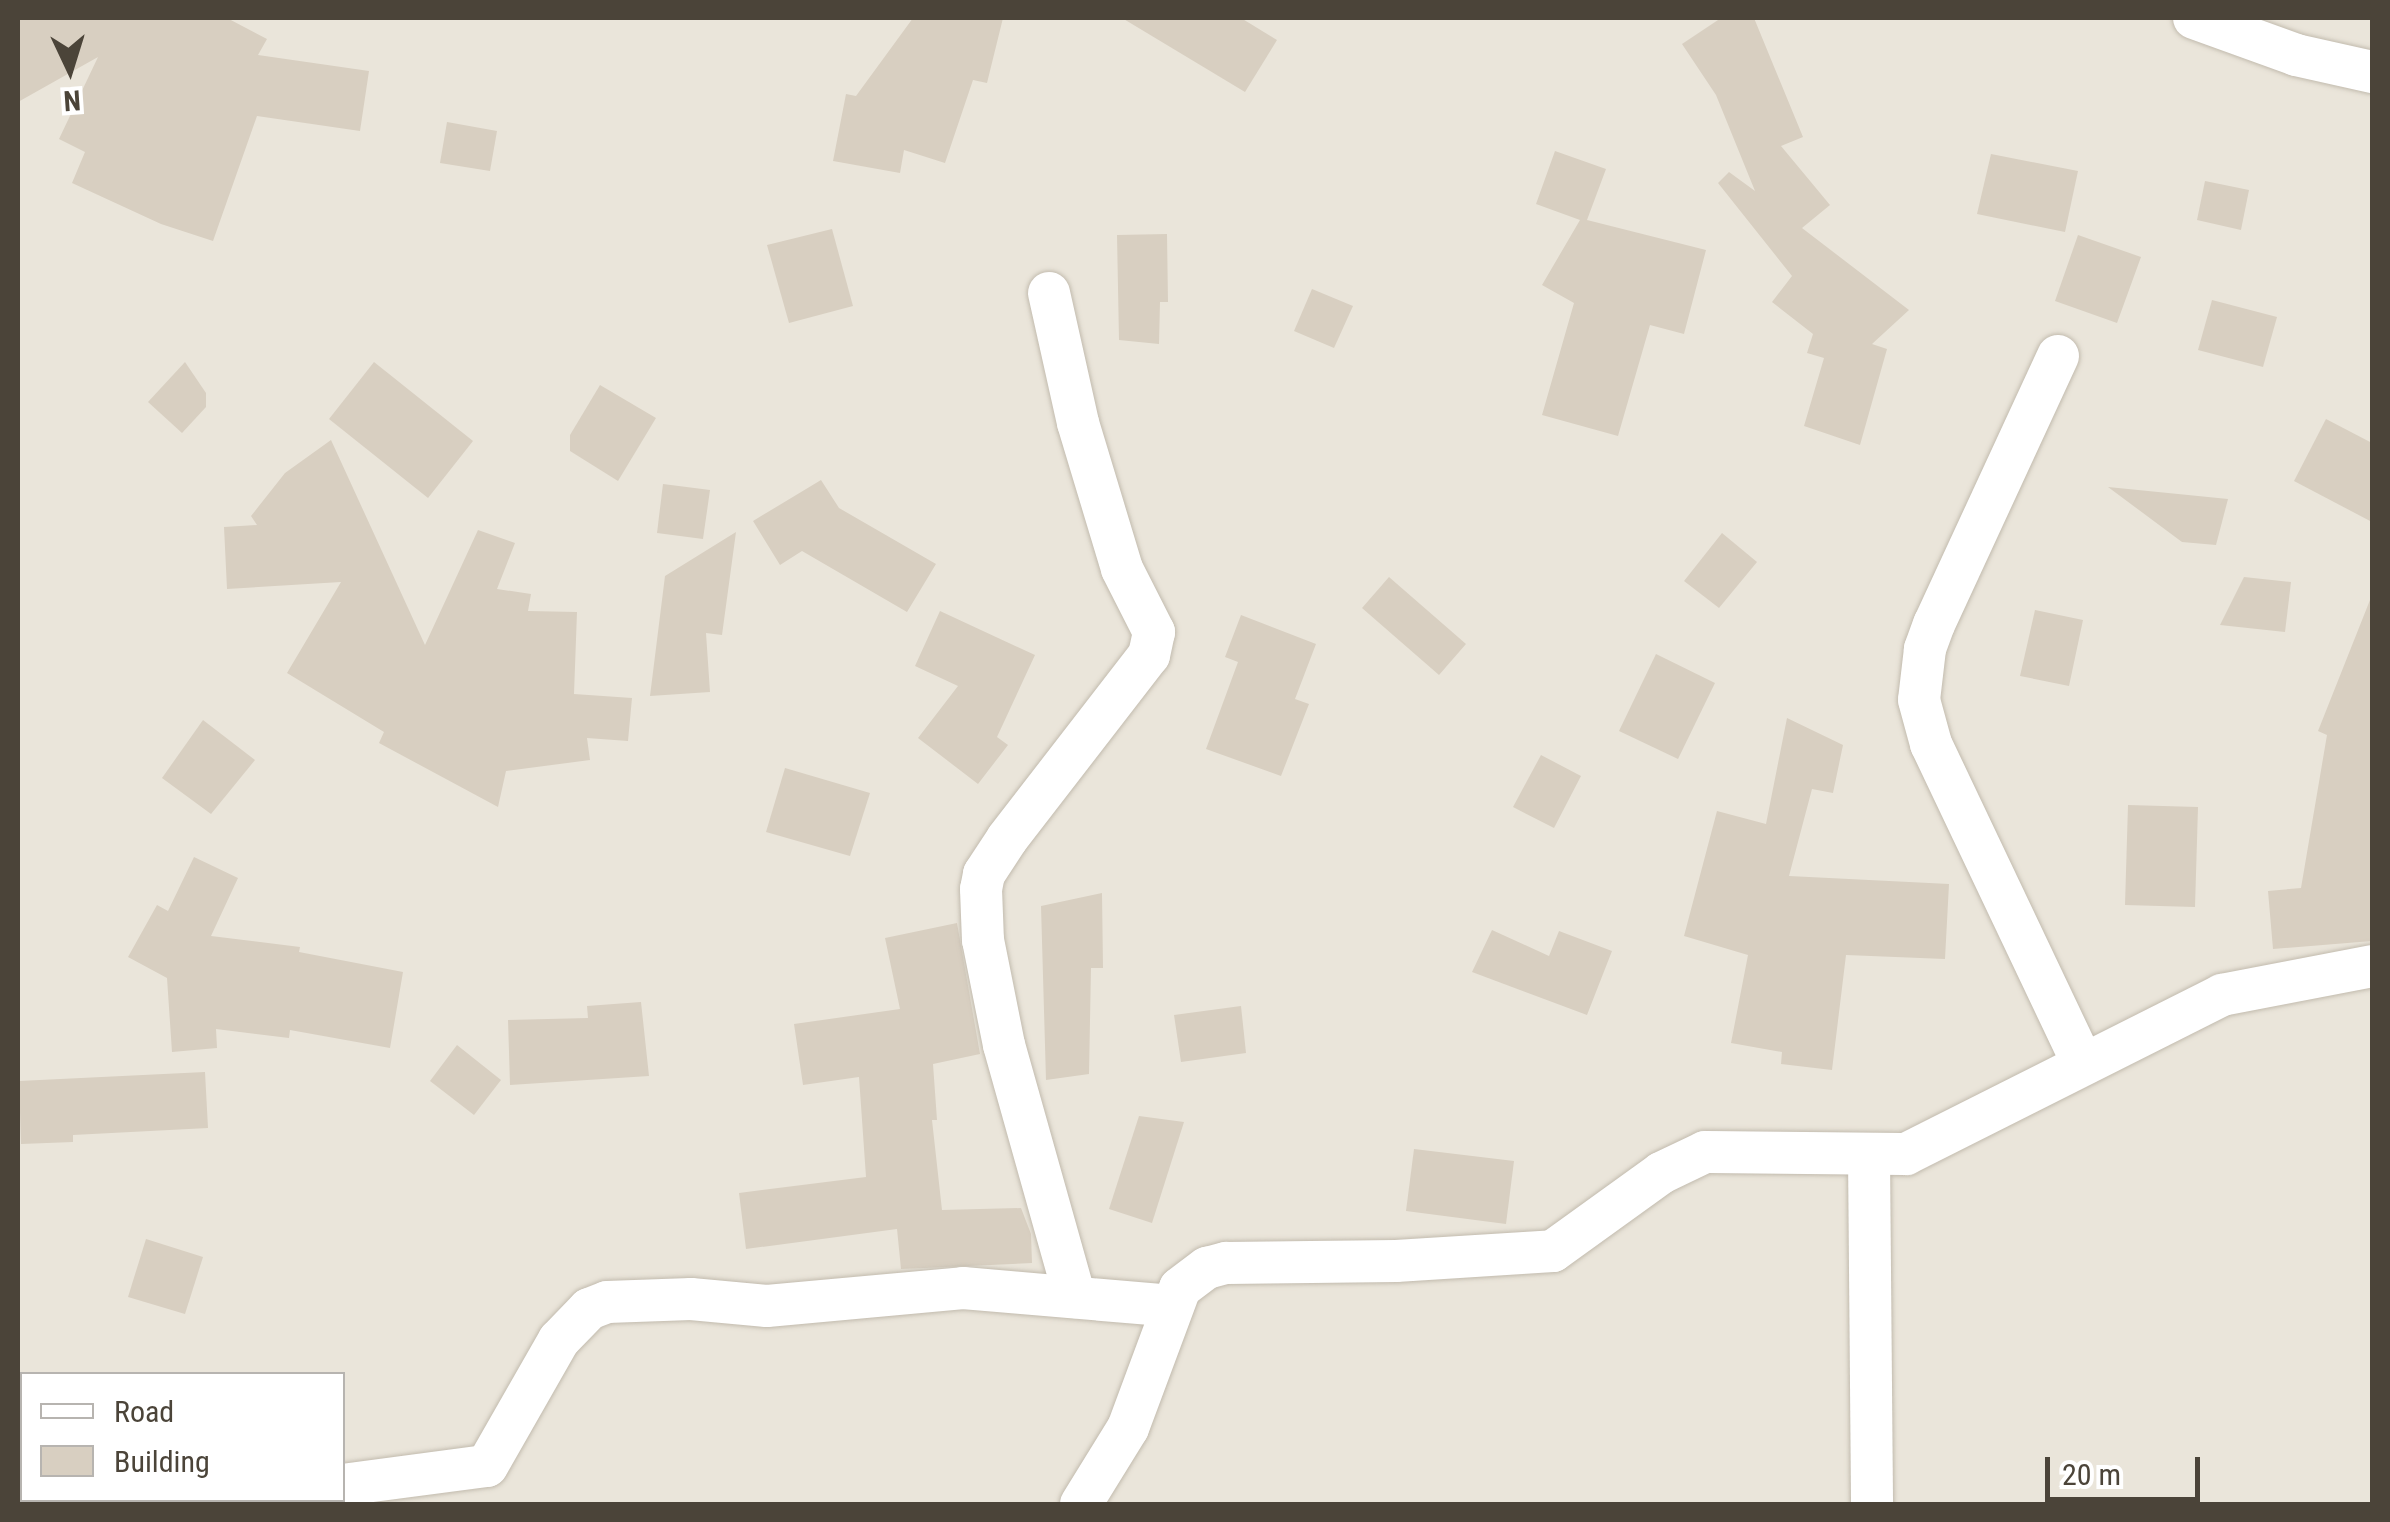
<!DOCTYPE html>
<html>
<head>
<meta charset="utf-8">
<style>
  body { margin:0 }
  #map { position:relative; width:2390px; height:1522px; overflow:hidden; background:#f6f3ec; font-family:"Roboto Condensed",sans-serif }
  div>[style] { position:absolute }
  .residential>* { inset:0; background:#eae5da }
  .building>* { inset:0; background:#d8cfc1 }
  .roads { filter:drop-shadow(0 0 2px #c2bbae) drop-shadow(0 0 2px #c2bbae) }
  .street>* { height:42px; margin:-21px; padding:0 21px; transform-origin:21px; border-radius:21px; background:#fff }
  span { translate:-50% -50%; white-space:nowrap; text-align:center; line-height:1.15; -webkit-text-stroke:9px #fff; paint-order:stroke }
  .frame { position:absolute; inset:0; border:20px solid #4b4439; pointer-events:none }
  .legend { position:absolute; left:20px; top:1372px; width:325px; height:130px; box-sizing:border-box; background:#fff; border:2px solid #b7b4b0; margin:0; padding:12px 18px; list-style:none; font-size:30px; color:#4b4439 }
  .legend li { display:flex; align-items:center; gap:20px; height:50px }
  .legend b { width:50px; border:2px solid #b7b4b0 }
  .north { position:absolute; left:20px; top:20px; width:100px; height:100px; -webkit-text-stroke:8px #fff; paint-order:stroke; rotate:176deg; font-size:28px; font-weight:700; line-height:40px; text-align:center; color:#4b4439 }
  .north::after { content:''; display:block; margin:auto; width:35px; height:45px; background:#4b4439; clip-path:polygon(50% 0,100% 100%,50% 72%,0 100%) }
  .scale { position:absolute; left:2045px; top:1457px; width:155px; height:45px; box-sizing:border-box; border:5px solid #4b4439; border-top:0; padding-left:12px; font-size:30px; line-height:35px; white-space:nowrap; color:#4b4439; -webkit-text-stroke:8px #fff; paint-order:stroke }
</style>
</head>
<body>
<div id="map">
  <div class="residential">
    <i style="clip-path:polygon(evenodd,18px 18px,2372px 18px,2372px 1504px,18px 1504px,18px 18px,22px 1374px,342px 1374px,342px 1500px,22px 1500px,22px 1374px)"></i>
  </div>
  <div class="building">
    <i style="clip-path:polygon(18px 18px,227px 18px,267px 39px,258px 55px,369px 71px,360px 131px,257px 116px,213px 241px,161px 224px,72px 183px,85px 152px,59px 139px,98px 57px,18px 102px)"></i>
    <i style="clip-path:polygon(913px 18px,1003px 18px,987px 83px,973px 80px,945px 163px,904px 150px,900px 173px,833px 161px,846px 94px,856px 96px)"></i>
    <i style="clip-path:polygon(1122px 18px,1241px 18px,1277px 40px,1245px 92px)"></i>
    <i style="clip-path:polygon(1721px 18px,1754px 18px,1803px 137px,1781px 146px,1830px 205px,1802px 228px,1909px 310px,1872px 344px,1887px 349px,1860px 445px,1804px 426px,1824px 358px,1807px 353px,1813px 334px,1772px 302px,1792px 276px,1718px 183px,1729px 172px,1755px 191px,1716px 95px,1682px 44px)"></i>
    <i style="clip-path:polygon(447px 122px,497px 131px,490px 171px,440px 163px)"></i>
    <i style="clip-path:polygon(1555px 151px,1606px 169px,1587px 220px,1706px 250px,1684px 334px,1650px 325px,1618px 436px,1542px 415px,1574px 303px,1542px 285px,1580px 220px,1536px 204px)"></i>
    <i style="clip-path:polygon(1991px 154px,2078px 171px,2065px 232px,1977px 214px)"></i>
    <i style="clip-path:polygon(2205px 181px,2249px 190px,2241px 230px,2197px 220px)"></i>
    <i style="clip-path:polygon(832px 229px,853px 306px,789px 323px,767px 245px)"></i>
    <i style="clip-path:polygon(1167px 234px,1168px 302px,1160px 302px,1159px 344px,1119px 340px,1117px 235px)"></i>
    <i style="clip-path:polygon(2078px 235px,2141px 257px,2117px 323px,2055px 301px)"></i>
    <i style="clip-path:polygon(1312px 289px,1353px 306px,1334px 348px,1294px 331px)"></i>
    <i style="clip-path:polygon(2212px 300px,2277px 317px,2263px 367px,2198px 350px)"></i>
    <i style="clip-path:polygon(185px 362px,206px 393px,206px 407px,182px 433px,148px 402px)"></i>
    <i style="clip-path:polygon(374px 362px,473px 441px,428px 498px,329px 419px)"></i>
    <i style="clip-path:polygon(600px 385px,656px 418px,618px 481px,570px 451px,570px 435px)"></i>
    <i style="clip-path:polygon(2326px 419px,2372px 443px,2372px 522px,2294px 481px)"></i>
    <i style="clip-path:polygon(331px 440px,425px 645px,478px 530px,515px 543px,497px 589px,531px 594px,528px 611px,577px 612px,574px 694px,632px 698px,628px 741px,587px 738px,590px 760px,506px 771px,498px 807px,379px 743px,384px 732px,287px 673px,341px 582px,227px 589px,224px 527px,257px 525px,251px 516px,285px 473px)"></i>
    <i style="clip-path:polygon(821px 480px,839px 508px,936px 564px,907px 612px,802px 551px,780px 565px,753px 521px)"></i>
    <i style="clip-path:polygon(663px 484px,710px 490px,703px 539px,657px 533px)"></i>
    <i style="clip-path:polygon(2108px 487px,2228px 499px,2216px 545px,2182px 542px)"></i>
    <i style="clip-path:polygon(736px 532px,722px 635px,706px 633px,710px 692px,650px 696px,665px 576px)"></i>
    <i style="clip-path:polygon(1722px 533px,1757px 562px,1719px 608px,1684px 581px)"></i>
    <i style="clip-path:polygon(1389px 577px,1466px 644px,1439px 675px,1362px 608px)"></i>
    <i style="clip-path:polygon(2244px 577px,2291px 582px,2285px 632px,2220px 625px)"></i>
    <i style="clip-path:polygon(2370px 600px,2372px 941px,2273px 949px,2268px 891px,2301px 888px,2327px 735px,2318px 731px)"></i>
    <i style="clip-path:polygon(2035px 610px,2083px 620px,2069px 686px,2020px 676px)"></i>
    <i style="clip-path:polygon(940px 611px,1035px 655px,997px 737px,1008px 745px,978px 784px,918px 738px,958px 686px,915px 666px)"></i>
    <i style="clip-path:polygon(1241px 615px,1316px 644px,1295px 699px,1309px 704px,1281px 776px,1206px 749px,1238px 662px,1225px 657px)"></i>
    <i style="clip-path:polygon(1656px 654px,1715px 683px,1678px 759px,1619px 731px)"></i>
    <i style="clip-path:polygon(1787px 718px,1843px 745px,1833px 793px,1812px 789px,1789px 876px,1949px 884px,1945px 959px,1846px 955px,1832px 1070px,1781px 1064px,1782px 1052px,1731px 1043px,1748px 955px,1684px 936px,1717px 811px,1766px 824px)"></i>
    <i style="clip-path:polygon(203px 720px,255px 760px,211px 814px,162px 778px)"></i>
    <i style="clip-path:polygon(1541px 755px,1581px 776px,1554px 828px,1513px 807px)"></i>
    <i style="clip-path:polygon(785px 768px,870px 793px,850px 856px,766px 832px)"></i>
    <i style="clip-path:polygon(2128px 805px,2198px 807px,2195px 907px,2125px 905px)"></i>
    <i style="clip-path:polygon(194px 857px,238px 878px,211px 936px,300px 947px,299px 952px,403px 972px,390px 1048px,290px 1030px,289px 1038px,216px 1029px,217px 1048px,172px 1052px,167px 978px,128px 957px,157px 905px,168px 911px)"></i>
    <i style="clip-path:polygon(1102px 893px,1103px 968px,1091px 968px,1089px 1074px,1046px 1080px,1041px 906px)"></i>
    <i style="clip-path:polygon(957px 923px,980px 1054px,933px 1064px,937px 1120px,932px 1120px,942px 1210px,1021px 1208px,1031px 1234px,1032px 1263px,901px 1269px,897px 1229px,746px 1249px,739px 1193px,866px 1177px,859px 1077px,803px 1085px,794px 1024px,900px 1009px,885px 938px)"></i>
    <i style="clip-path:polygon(1492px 930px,1549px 956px,1559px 931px,1612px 951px,1587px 1015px,1472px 972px)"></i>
    <i style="clip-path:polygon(641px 1002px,649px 1076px,510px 1085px,508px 1020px,588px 1018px,587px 1006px)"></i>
    <i style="clip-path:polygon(1241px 1006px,1246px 1053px,1181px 1062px,1174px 1015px)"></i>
    <i style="clip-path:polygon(457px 1045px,501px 1080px,474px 1115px,430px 1081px)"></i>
    <i style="clip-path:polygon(205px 1072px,208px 1128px,73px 1135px,73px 1142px,21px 1144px,19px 1081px)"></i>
    <i style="clip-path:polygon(1139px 1116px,1184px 1122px,1152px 1223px,1109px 1209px)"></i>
    <i style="clip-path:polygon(1414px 1149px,1514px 1161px,1506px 1224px,1406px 1211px)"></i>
    <i style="clip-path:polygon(146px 1239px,203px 1257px,185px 1314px,128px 1297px)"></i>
  </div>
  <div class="roads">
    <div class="street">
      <i style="left:2194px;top:18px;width:109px;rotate:19.9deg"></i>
      <i style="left:2296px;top:55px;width:78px;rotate:12.6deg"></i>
      <i style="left:1049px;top:293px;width:133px;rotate:77.4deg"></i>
      <i style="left:1078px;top:423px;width:152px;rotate:73.2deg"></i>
      <i style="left:1122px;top:569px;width:71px;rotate:63.1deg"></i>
      <i style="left:1154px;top:632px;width:24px;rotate:102deg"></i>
      <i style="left:1149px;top:655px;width:232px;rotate:127.7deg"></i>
      <i style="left:1007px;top:839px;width:42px;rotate:123.3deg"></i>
      <i style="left:984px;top:874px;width:15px;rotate:101deg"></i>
      <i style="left:981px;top:889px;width:51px;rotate:87.8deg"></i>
      <i style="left:983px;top:940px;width:107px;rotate:78.7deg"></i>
      <i style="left:1004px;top:1045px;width:262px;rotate:74.3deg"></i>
      <i style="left:2058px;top:356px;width:295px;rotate:114.8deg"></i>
      <i style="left:1934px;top:624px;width:27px;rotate:110deg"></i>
      <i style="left:1925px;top:649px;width:51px;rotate:96.7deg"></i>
      <i style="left:1919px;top:700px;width:46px;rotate:74.7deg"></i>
      <i style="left:1931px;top:744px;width:352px;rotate:64.6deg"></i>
      <i style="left:1869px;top:1155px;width:349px;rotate:89.5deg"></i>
      <i style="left:342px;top:1485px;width:146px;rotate:-7.5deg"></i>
      <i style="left:487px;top:1466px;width:145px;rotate:-60.3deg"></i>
      <i style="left:559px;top:1340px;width:43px;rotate:-45.9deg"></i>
      <i style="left:589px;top:1309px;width:19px;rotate:-21deg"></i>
      <i style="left:607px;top:1302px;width:84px;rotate:-2deg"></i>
      <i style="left:691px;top:1299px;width:76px;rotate:5.3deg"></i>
      <i style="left:767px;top:1306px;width:197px;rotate:-5.2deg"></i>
      <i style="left:963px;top:1288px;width:210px;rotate:4.9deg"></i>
      <i style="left:292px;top:1504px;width:6px;rotate:-45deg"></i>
      <i style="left:1081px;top:1504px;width:89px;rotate:-58.3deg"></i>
      <i style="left:1128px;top:1428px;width:149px;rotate:-69.6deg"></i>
      <i style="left:1180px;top:1288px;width:34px;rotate:-37deg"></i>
      <i style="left:1207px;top:1268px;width:20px;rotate:-15deg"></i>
      <i style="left:1226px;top:1263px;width:170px;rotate:-0.7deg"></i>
      <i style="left:1396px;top:1261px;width:157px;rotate:-3.6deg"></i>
      <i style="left:1553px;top:1251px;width:133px;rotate:-35.8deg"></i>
      <i style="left:1661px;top:1173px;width:49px;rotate:-25.5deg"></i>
      <i style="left:1705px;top:1152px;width:201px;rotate:0.6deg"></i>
      <i style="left:1906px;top:1154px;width:354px;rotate:-26.7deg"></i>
      <i style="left:2222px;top:995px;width:153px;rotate:-10.9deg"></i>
    </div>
  </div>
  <div class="frame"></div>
  <ul class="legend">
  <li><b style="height:12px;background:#fff"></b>Road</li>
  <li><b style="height:28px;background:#d8cfc1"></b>Building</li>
  </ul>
  <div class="north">N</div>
  <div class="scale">20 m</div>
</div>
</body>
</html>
